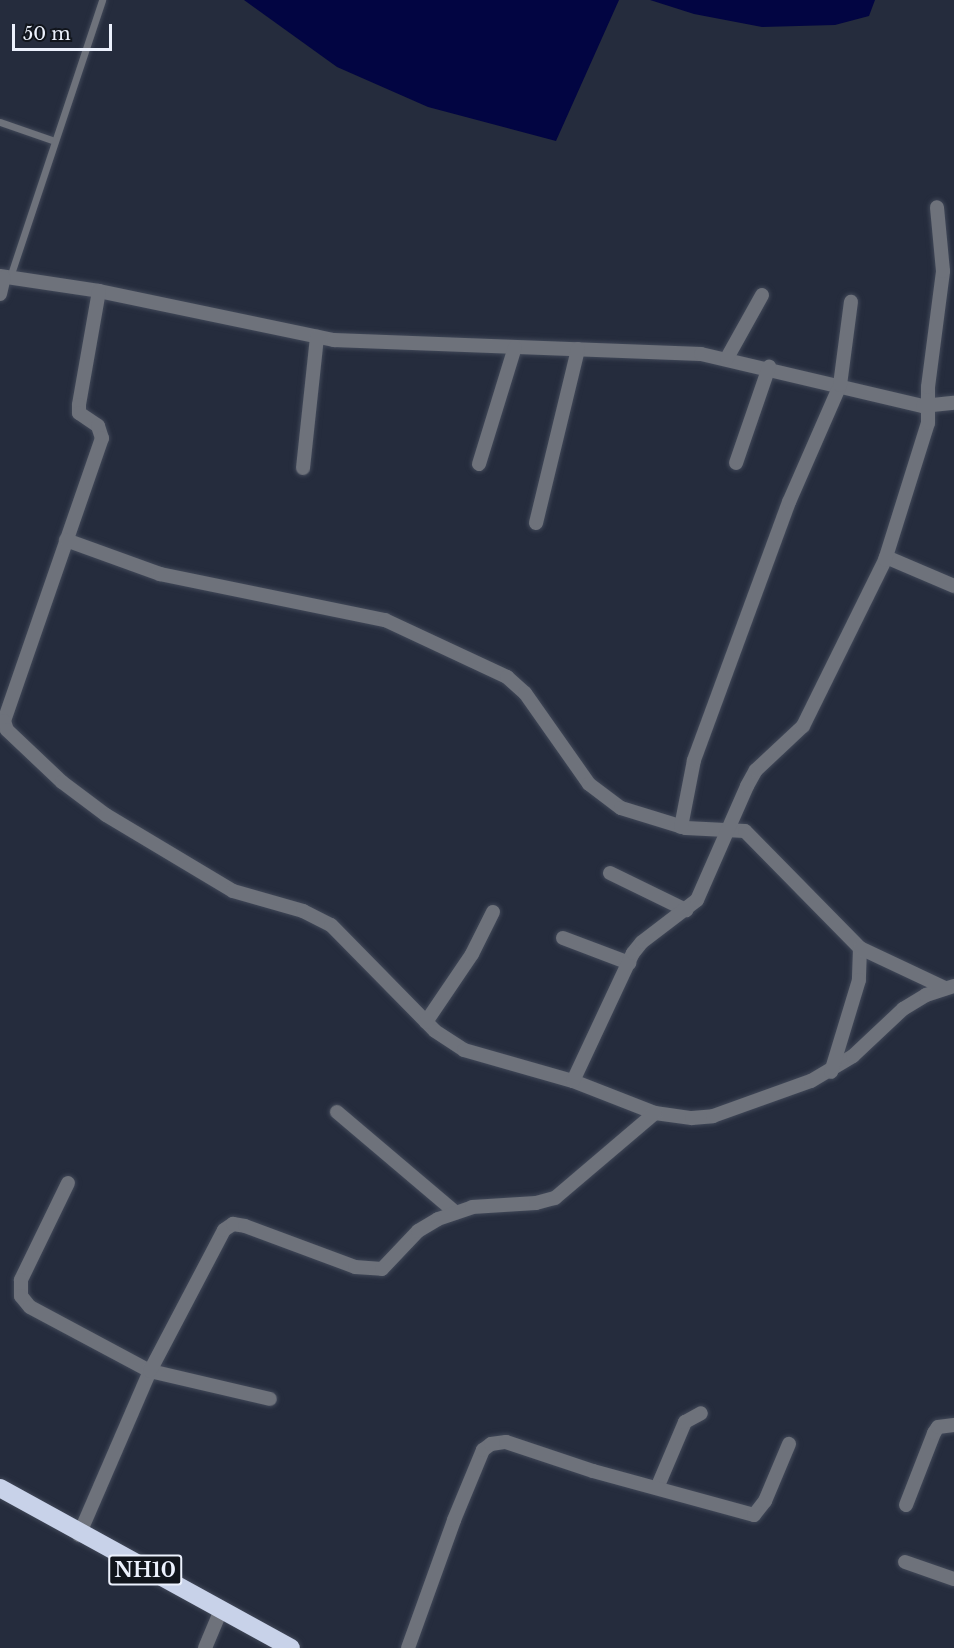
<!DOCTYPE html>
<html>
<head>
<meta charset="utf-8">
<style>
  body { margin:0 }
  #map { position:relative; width:954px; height:1648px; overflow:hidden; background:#252c3d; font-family:"Libre Baskerville",serif }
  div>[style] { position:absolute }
  .water>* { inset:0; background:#020542 }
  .roads { filter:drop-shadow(0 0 2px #414858) drop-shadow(0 0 2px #414858) }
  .lane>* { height:7px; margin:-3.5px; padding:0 3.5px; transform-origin:3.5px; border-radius:3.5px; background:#6e727b }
  .street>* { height:14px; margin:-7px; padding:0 7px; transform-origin:7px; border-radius:7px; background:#6e727b }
  .highway>* { height:18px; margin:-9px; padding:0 9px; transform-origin:9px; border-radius:9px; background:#c8d2e9 }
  span { translate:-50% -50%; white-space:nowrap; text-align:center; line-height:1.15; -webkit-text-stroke:4.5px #11151c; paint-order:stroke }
  .shield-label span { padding:2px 4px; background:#11151c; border:2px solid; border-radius:4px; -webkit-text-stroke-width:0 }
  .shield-label { font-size:20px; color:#ecf1fd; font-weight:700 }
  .scale { position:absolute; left:12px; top:24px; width:100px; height:27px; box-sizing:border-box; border:3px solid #ecf1fd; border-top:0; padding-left:8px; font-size:18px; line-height:21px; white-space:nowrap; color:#ecf1fd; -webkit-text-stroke:4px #11151c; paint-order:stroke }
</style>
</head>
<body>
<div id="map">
  <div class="water">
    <i style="clip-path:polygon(244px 0,619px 0,556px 141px,428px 107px,337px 67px)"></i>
    <i style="clip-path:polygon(650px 0,875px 0,869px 16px,835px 25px,762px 27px,694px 14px)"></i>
  </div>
  <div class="roads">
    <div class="lane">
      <i style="left:0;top:122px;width:58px;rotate:19.1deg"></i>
      <i style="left:10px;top:277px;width:292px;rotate:-71.6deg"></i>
    </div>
    <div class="street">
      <i style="left:0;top:276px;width:100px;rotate:8.6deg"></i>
      <i style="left:99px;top:291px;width:240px;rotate:11.8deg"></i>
      <i style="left:334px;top:340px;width:367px;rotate:2.2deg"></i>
      <i style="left:701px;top:354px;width:228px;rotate:13.2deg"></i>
      <i style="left:923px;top:406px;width:31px;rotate:-6deg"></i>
      <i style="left:99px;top:291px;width:116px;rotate:100deg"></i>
      <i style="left:79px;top:405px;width:8px;rotate:90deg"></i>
      <i style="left:79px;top:413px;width:23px;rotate:34deg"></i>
      <i style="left:98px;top:426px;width:13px;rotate:72deg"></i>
      <i style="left:102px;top:438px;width:299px;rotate:109.1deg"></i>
      <i style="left:4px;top:721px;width:9px;rotate:72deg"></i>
      <i style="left:7px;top:730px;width:76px;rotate:43.4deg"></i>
      <i style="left:62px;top:782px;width:55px;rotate:36.9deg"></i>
      <i style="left:106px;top:815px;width:148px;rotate:30.9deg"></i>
      <i style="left:233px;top:891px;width:73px;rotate:15.9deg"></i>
      <i style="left:303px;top:911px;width:31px;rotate:27deg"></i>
      <i style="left:331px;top:925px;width:148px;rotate:45.5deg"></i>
      <i style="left:435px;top:1031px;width:35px;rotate:33deg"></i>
      <i style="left:464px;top:1050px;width:113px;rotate:15.9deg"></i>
      <i style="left:573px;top:1081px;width:88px;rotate:21.3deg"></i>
      <i style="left:655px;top:1113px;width:37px;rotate:8deg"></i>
      <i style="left:692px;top:1118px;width:21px;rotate:-5deg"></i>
      <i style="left:713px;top:1116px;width:104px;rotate:-19.7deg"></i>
      <i style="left:811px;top:1081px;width:49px;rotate:-30.8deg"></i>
      <i style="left:853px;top:1056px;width:69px;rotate:-43.2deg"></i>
      <i style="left:903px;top:1009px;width:27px;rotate:-31deg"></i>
      <i style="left:926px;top:995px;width:29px;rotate:-18deg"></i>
      <i style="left:0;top:294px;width:17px;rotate:-77deg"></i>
      <i style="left:727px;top:358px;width:72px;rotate:-60.9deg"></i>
      <i style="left:736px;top:463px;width:102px;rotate:-71deg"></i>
      <i style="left:479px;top:464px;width:122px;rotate:-72.9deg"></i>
      <i style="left:303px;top:468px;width:132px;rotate:-83.9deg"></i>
      <i style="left:536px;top:523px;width:179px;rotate:-76.4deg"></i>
      <i style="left:66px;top:540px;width:100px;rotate:19.9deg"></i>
      <i style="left:160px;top:574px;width:230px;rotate:11.6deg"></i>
      <i style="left:385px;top:620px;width:135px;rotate:25deg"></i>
      <i style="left:507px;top:677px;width:24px;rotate:42deg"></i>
      <i style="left:525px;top:693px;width:111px;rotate:54.9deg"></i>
      <i style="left:589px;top:784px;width:40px;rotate:37deg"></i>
      <i style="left:621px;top:808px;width:68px;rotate:17.1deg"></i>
      <i style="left:686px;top:828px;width:59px;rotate:2.9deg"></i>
      <i style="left:745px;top:831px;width:164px;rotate:45.5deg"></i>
      <i style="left:860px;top:948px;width:32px;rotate:92deg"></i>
      <i style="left:859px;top:980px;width:96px;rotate:106.9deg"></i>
      <i style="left:886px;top:557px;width:74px;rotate:23.1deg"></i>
      <i style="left:681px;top:827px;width:68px;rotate:-79deg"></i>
      <i style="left:694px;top:760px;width:275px;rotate:-69.8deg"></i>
      <i style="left:789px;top:502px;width:128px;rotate:-66.4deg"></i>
      <i style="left:840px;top:385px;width:84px;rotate:-82.5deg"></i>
      <i style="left:610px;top:873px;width:85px;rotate:26deg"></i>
      <i style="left:563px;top:938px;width:71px;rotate:20.7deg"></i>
      <i style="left:860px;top:948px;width:94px;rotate:25.2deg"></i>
      <i style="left:426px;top:1022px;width:82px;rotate:-55.9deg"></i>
      <i style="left:472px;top:954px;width:47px;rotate:-63.4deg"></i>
      <i style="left:573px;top:1081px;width:141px;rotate:-64.9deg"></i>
      <i style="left:633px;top:953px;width:14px;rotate:-51deg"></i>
      <i style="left:642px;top:942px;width:69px;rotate:-37.4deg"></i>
      <i style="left:697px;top:900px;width:124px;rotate:-66.3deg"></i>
      <i style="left:747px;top:786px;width:18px;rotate:-61deg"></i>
      <i style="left:756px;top:770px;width:64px;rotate:-43.1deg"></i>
      <i style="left:803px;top:726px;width:185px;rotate:-63.7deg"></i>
      <i style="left:885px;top:560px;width:144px;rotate:-72.6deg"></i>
      <i style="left:928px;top:423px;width:36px;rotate:-90deg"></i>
      <i style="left:928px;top:387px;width:117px;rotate:-82.6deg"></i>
      <i style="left:943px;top:271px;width:64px;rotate:-95.4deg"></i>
      <i style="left:337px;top:1112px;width:155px;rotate:40.3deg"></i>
      <i style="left:68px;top:1183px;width:108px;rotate:115.9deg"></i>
      <i style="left:21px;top:1280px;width:16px;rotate:90deg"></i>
      <i style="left:21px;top:1296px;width:14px;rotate:51deg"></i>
      <i style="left:30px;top:1307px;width:136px;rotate:28.1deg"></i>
      <i style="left:150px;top:1371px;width:123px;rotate:13.1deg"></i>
      <i style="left:657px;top:1488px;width:72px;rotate:-67deg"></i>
      <i style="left:685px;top:1422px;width:18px;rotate:-29deg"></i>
      <i style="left:906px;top:1505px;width:77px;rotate:-68.7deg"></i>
      <i style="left:934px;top:1433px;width:7px;rotate:-56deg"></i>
      <i style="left:938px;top:1427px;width:16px;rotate:-7deg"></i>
      <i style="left:79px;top:1535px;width:179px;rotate:-66.6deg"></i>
      <i style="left:150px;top:1371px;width:159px;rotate:-62.3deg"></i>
      <i style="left:224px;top:1230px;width:11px;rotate:-34deg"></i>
      <i style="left:233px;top:1224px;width:12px;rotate:9deg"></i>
      <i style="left:245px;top:1226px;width:117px;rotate:20.4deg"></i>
      <i style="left:355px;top:1267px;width:27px;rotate:4deg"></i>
      <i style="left:382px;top:1269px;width:52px;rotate:-46.5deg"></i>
      <i style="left:418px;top:1231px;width:23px;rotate:-31deg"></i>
      <i style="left:438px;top:1219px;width:36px;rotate:-19deg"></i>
      <i style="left:472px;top:1207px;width:64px;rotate:-3.6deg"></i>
      <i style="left:536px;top:1203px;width:20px;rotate:-15deg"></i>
      <i style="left:555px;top:1198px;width:131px;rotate:-40.4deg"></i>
      <i style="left:905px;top:1562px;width:52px;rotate:19.1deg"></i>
      <i style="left:205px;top:1648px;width:41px;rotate:-67.2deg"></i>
      <i style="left:408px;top:1648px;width:136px;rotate:-70.2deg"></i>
      <i style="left:454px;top:1520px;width:76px;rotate:-67.5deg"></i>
      <i style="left:483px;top:1450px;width:10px;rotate:-37deg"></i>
      <i style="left:491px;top:1444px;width:15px;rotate:-8deg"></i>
      <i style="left:506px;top:1442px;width:92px;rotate:18.4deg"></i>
      <i style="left:593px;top:1471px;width:167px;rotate:15.3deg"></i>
      <i style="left:754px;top:1515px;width:18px;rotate:-52deg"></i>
      <i style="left:765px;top:1501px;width:62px;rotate:-67.2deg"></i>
    </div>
    <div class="highway">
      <i style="left:0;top:1488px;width:332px;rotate:28.8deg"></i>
    </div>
  </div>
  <div class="shield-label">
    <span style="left:145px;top:1570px">NH10</span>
  </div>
  <div class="scale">50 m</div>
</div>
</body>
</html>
